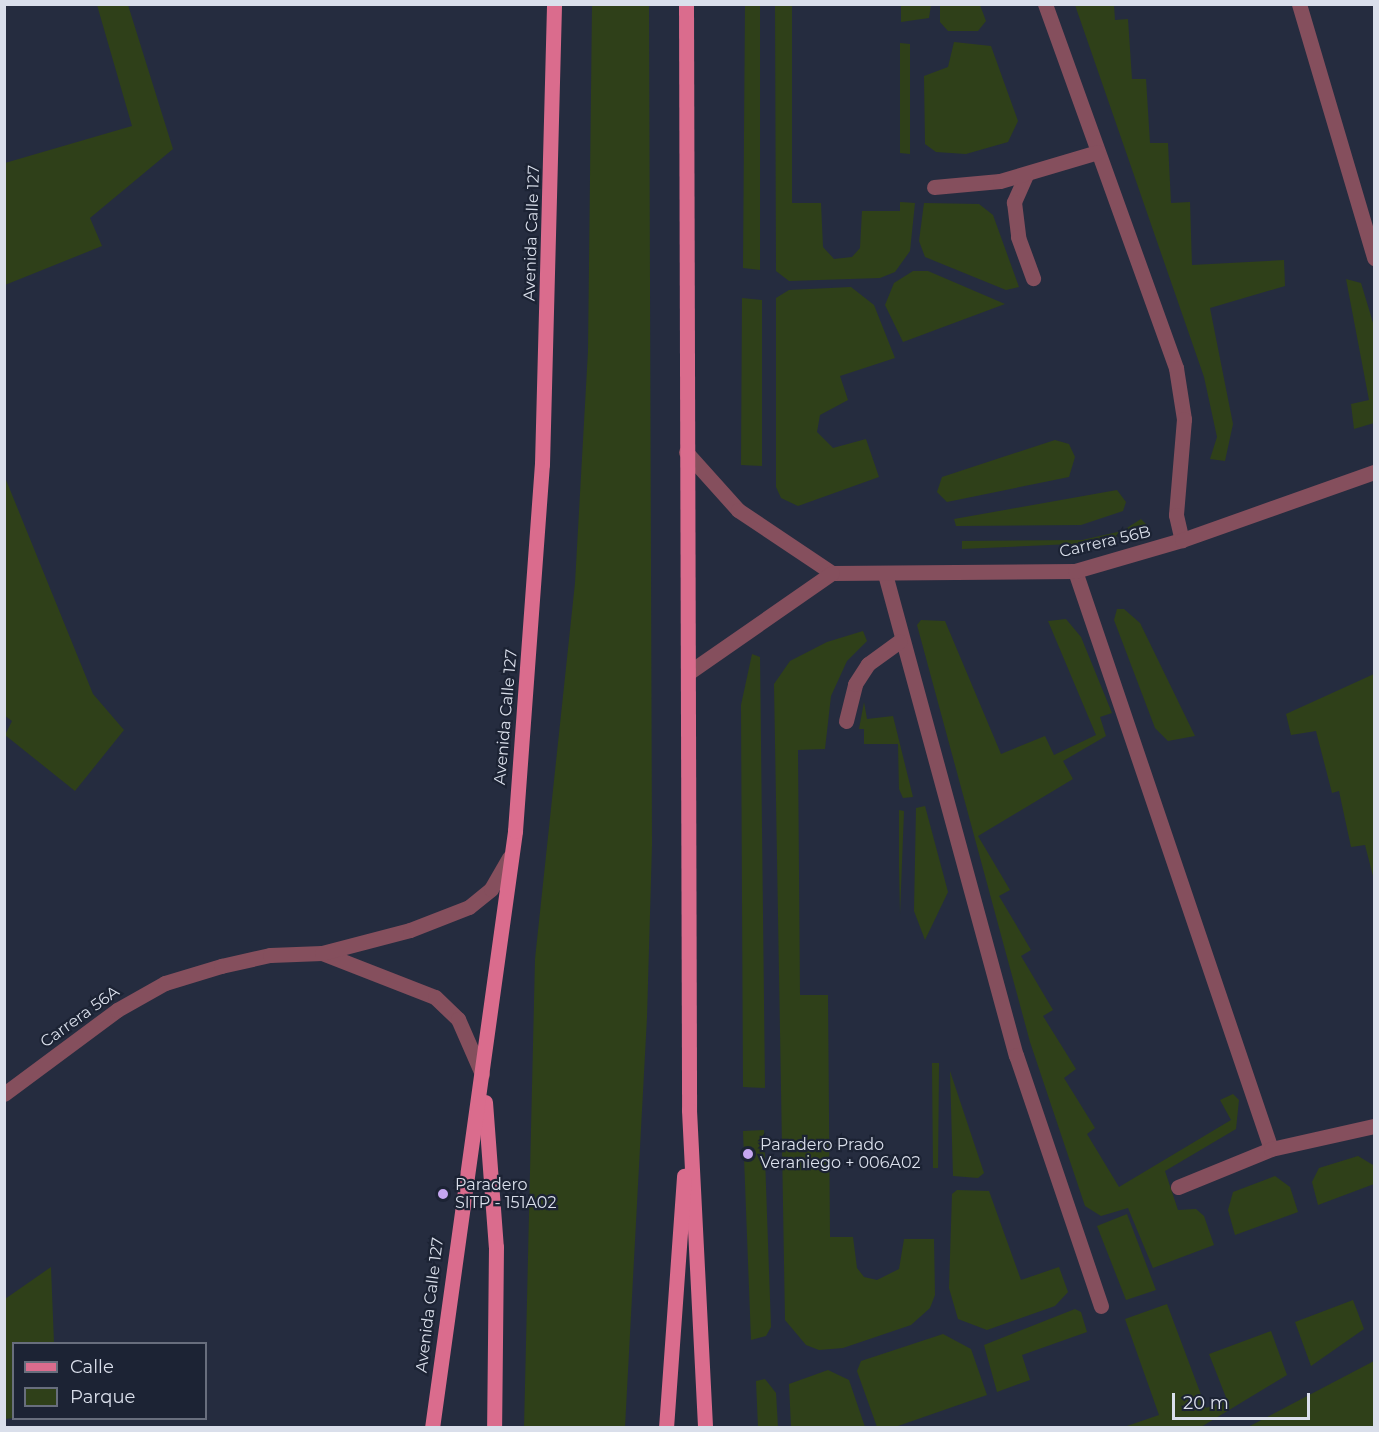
<!DOCTYPE html>
<html>
<head>
<meta charset="utf-8">
<style>
  body { margin:0 }
  #map { position:relative; width:1379px; height:1432px; overflow:hidden; background:#252c3f; font-family:Montserrat,sans-serif }
  div>[style] { position:absolute }
  .green>* { inset:0; background:#2f4019 }
  .lane>* { height:15px; margin:-7.5px; padding:0 7.5px; transform-origin:7.5px; border-radius:7.5px; background:#854f5d }
  .street>* { height:15px; margin:-7.5px; padding:0 7.5px; transform-origin:7.5px; border-radius:7.5px; background:#854f5d }
  .primary>* { height:15px; margin:-7.5px; padding:0 7.5px; transform-origin:7.5px; border-radius:7.5px; background:#da6c8d }
  .dots>* { width:16px; height:16px; translate:-50% -50%; box-sizing:border-box; border:3px solid #1c2334; border-radius:50% }
  span { translate:-50% -50%; white-space:nowrap; text-align:center; line-height:1.15; -webkit-text-stroke:4.5px #1c2334; paint-order:stroke }
  .street-label { font-size:16px; color:#dadfeb }
  .poi-label { font-size:16px; color:#dadfeb }
  .left { translate:0 -50%; text-align:left }
  .frame { position:absolute; inset:0; border:6px solid #dadfeb; pointer-events:none }
  .legend { position:absolute; left:12px; top:1342px; width:195px; height:78px; box-sizing:border-box; background:#1c2334; border:2px solid #686e7d; margin:0; padding:8px 10px; list-style:none; font-size:18px; color:#dadfeb }
  .legend li { display:flex; align-items:center; gap:12px; height:30px }
  .legend b { width:30px; border:2px solid #686e7d }
  .scale { position:absolute; left:1172px; top:1393px; width:138px; height:27px; box-sizing:border-box; border:3px solid #dadfeb; border-top:0; padding-left:8px; font-size:18px; line-height:21px; white-space:nowrap; color:#dadfeb; -webkit-text-stroke:4px #1c2334; paint-order:stroke }
</style>
</head>
<body>
<div id="map">
  <div class="green">
    <i style="clip-path:polygon(97px 5px,128px 5px,173px 149px,90px 218px,102px 246px,5px 285px,5px 163px,132px 126px)"></i>
    <i style="clip-path:polygon(592px 5px,649px 5px,652px 845px,647px 1017px,625px 1427px,524px 1428px,535px 959px,575px 583px,588px 351px)"></i>
    <i style="clip-path:polygon(745px 5px,760px 5px,760px 270px,743px 268px)"></i>
    <i style="clip-path:polygon(775px 5px,792px 5px,792px 203px,821px 203px,823px 247px,834px 259px,852px 257px,860px 248px,862px 211px,900px 211px,900px 202px,915px 203px,910px 251px,895px 272px,880px 278px,789px 281px,776px 271px)"></i>
    <i style="clip-path:polygon(901px 5px,931px 5px,929px 18px,901px 22px)"></i>
    <i style="clip-path:polygon(940px 5px,980px 5px,986px 21px,978px 31px,948px 31px,940px 22px)"></i>
    <i style="clip-path:polygon(1075px 5px,1114px 5px,1115px 20px,1128px 19px,1132px 79px,1146px 79px,1150px 143px,1168px 143px,1171px 203px,1190px 202px,1192px 265px,1284px 260px,1285px 286px,1210px 308px,1233px 424px,1225px 461px,1210px 459px,1217px 437px,1204px 377px)"></i>
    <i style="clip-path:polygon(954px 42px,991px 46px,1018px 121px,1008px 142px,966px 154px,936px 152px,925px 144px,924px 76px,948px 67px)"></i>
    <i style="clip-path:polygon(900px 43px,910px 44px,910px 154px,900px 153px)"></i>
    <i style="clip-path:polygon(924px 203px,979px 204px,993px 215px,1019px 287px,1006px 290px,925px 257px,919px 241px)"></i>
    <i style="clip-path:polygon(913px 271px,928px 271px,1005px 304px,903px 342px,885px 305px,894px 283px)"></i>
    <i style="clip-path:polygon(1346px 279px,1361px 283px,1374px 326px,1374px 423px,1354px 429px,1351px 404px,1369px 400px)"></i>
    <i style="clip-path:polygon(851px 287px,874px 305px,895px 358px,840px 376px,848px 400px,820px 415px,817px 432px,833px 448px,866px 439px,879px 477px,798px 506px,781px 498px,776px 487px,776px 298px,789px 290px)"></i>
    <i style="clip-path:polygon(742px 298px,762px 300px,762px 466px,741px 465px)"></i>
    <i style="clip-path:polygon(1055px 440px,1069px 444px,1075px 457px,1069px 477px,947px 502px,937px 492px,942px 477px)"></i>
    <i style="clip-path:polygon(4px 475px,93px 694px,124px 730px,75px 791px,5px 735px,12px 721px,4px 715px)"></i>
    <i style="clip-path:polygon(1117px 490px,1126px 502px,1123px 511px,1081px 525px,956px 526px,954px 519px)"></i>
    <i style="clip-path:polygon(1141px 519px,1146px 524px,1133px 532px,1094px 543px,962px 549px,962px 541px,1082px 540px,1122px 531px)"></i>
    <i style="clip-path:polygon(1117px 609px,1124px 609px,1140px 623px,1195px 736px,1168px 741px,1155px 728px,1114px 620px)"></i>
    <i style="clip-path:polygon(1066px 619px,1081px 637px,1112px 713px,1100px 717px,1106px 736px,1063px 761px,1073px 779px,978px 836px,1010px 890px,999px 896px,1031px 950px,1021px 956px,1053px 1010px,1043px 1016px,1076px 1069px,1064px 1078px,1095px 1128px,1087px 1134px,1119px 1187px,1231px 1120px,1220px 1100px,1233px 1094px,1239px 1100px,1236px 1129px,1165px 1171px,1178px 1210px,1196px 1209px,1204px 1216px,1214px 1245px,1153px 1268px,1128px 1208px,1101px 1216px,1085px 1206px,1030px 1042px,917px 625px,921px 620px,945px 621px,1001px 754px,1045px 736px,1054px 755px,1096px 735px,1048px 621px)"></i>
    <i style="clip-path:polygon(863px 631px,867px 641px,847px 661px,831px 696px,825px 749px,798px 750px,800px 995px,828px 995px,830px 1237px,853px 1237px,857px 1268px,864px 1277px,877px 1280px,899px 1269px,904px 1239px,934px 1239px,935px 1295px,930px 1308px,911px 1325px,843px 1348px,819px 1350px,806px 1345px,785px 1320px,774px 684px,790px 661px,827px 642px)"></i>
    <i style="clip-path:polygon(752px 654px,760px 657px,765px 1088px,743px 1087px,741px 705px)"></i>
    <i style="clip-path:polygon(1374px 674px,1374px 880px,1365px 845px,1351px 847px,1339px 791px,1332px 793px,1316px 731px,1291px 735px,1286px 714px)"></i>
    <i style="clip-path:polygon(864px 702px,867px 719px,893px 716px,913px 797px,903px 798px,899px 789px,898px 744px,864px 744px,864px 729px,859px 729px)"></i>
    <i style="clip-path:polygon(925px 806px,948px 892px,925px 940px,914px 911px,916px 808px)"></i>
    <i style="clip-path:polygon(899px 810px,904px 811px,900px 914px,899px 867px)"></i>
    <i style="clip-path:polygon(932px 1063px,939px 1063px,938px 1168px,933px 1168px)"></i>
    <i style="clip-path:polygon(950px 1071px,984px 1173px,978px 1178px,953px 1176px)"></i>
    <i style="clip-path:polygon(764px 1130px,771px 1327px,766px 1336px,751px 1340px,743px 1131px)"></i>
    <i style="clip-path:polygon(1358px 1156px,1373px 1165px,1374px 1184px,1318px 1205px,1312px 1182px,1319px 1168px)"></i>
    <i style="clip-path:polygon(1275px 1176px,1290px 1187px,1298px 1212px,1235px 1235px,1228px 1210px,1233px 1192px)"></i>
    <i style="clip-path:polygon(957px 1190px,989px 1191px,1021px 1280px,1059px 1267px,1068px 1292px,1055px 1306px,987px 1330px,958px 1319px,949px 1288px,952px 1194px)"></i>
    <i style="clip-path:polygon(1127px 1214px,1156px 1290px,1126px 1300px,1097px 1226px)"></i>
    <i style="clip-path:polygon(51px 1267px,54px 1343px,14px 1344px,13px 1418px,5px 1419px,5px 1299px)"></i>
    <i style="clip-path:polygon(1353px 1300px,1364px 1329px,1311px 1366px,1295px 1322px)"></i>
    <i style="clip-path:polygon(1167px 1304px,1206px 1408px,1227px 1400px,1209px 1354px,1271px 1331px,1287px 1375px,1201px 1427px,1124px 1427px,1159px 1415px,1125px 1319px)"></i>
    <i style="clip-path:polygon(1075px 1309px,1081px 1312px,1087px 1332px,1022px 1355px,1030px 1380px,997px 1392px,984px 1345px)"></i>
    <i style="clip-path:polygon(943px 1334px,971px 1349px,987px 1395px,895px 1427px,877px 1427px,857px 1371px,861px 1361px)"></i>
    <i style="clip-path:polygon(1374px 1361px,1374px 1427px,1248px 1427px)"></i>
    <i style="clip-path:polygon(828px 1370px,849px 1380px,865px 1427px,791px 1427px,789px 1384px)"></i>
    <i style="clip-path:polygon(765px 1379px,776px 1393px,778px 1427px,758px 1427px,756px 1381px)"></i>
  </div>
  <div class="lane">
    <i style="left:1045px;top:4px;width:387px;rotate:70.2deg"></i>
    <i style="left:1176px;top:368px;width:52px;rotate:81.1deg"></i>
    <i style="left:1184px;top:419px;width:96px;rotate:94.8deg"></i>
    <i style="left:1176px;top:515px;width:26px;rotate:77deg"></i>
    <i style="left:1299px;top:4px;width:265px;rotate:73.5deg"></i>
    <i style="left:1026px;top:175px;width:30px;rotate:114deg"></i>
    <i style="left:1014px;top:202px;width:35px;rotate:83deg"></i>
    <i style="left:1018px;top:237px;width:44px;rotate:69.9deg"></i>
    <i style="left:934px;top:187px;width:66px;rotate:-5.2deg"></i>
    <i style="left:1000px;top:181px;width:102px;rotate:-16.5deg"></i>
    <i style="left:1075px;top:571px;width:610px;rotate:71.27deg"></i>
    <i style="left:885px;top:574px;width:499px;rotate:74.8deg"></i>
    <i style="left:1016px;top:1055px;width:265px;rotate:71.3deg"></i>
    <i style="left:846px;top:721px;width:38px;rotate:-76deg"></i>
    <i style="left:855px;top:684px;width:24px;rotate:-57deg"></i>
    <i style="left:868px;top:664px;width:39px;rotate:-36deg"></i>
    <i style="left:1178px;top:1187px;width:100px;rotate:-22.2deg"></i>
    <i style="left:1271px;top:1149px;width:106px;rotate:-12.6deg"></i>
  </div>
  <div class="street">
    <i style="left:686px;top:452px;width:78px;rotate:48.1deg"></i>
    <i style="left:738px;top:510px;width:113px;rotate:33.8deg"></i>
    <i style="left:832px;top:573px;width:243px;rotate:-0.5deg"></i>
    <i style="left:1075px;top:571px;width:111px;rotate:-16.2deg"></i>
    <i style="left:1182px;top:540px;width:204px;rotate:-19.5deg"></i>
    <i style="left:688px;top:673px;width:175px;rotate:-34.8deg"></i>
    <i style="left:322px;top:953px;width:121px;rotate:21.3deg"></i>
    <i style="left:435px;top:997px;width:32px;rotate:44deg"></i>
    <i style="left:458px;top:1019px;width:60px;rotate:66.4deg"></i>
    <i style="left:4px;top:1094px;width:141px;rotate:-36.6deg"></i>
    <i style="left:117px;top:1010px;width:55px;rotate:-29.4deg"></i>
    <i style="left:165px;top:983px;width:59px;rotate:-16.9deg"></i>
    <i style="left:221px;top:966px;width:50px;rotate:-12.7deg"></i>
    <i style="left:270px;top:955px;width:52px;rotate:-2.2deg"></i>
    <i style="left:322px;top:953px;width:91px;rotate:-14.6deg"></i>
    <i style="left:410px;top:930px;width:63px;rotate:-21.3deg"></i>
    <i style="left:469px;top:907px;width:28px;rotate:-39deg"></i>
    <i style="left:491px;top:889px;width:36px;rotate:-60deg"></i>
  </div>
  <div class="primary">
    <i style="left:686px;top:4px;width:1106px;rotate:89.84deg"></i>
    <i style="left:689px;top:1110px;width:318px;rotate:87.1deg"></i>
    <i style="left:485px;top:1102px;width:145px;rotate:85.7deg"></i>
    <i style="left:496px;top:1247px;width:181px;rotate:90.6deg"></i>
    <i style="left:432px;top:1428px;width:603px;rotate:-82.08deg"></i>
    <i style="left:515px;top:831px;width:368px;rotate:-85.8deg"></i>
    <i style="left:542px;top:464px;width:460px;rotate:-88.5deg"></i>
    <i style="left:666px;top:1428px;width:253px;rotate:-85.9deg"></i>
  </div>
  <div class="dots">
    <i style="left:748px;top:1154px;background:#c5a6f0"></i>
    <i style="left:443px;top:1194px;background:#c5a6f0"></i>
  </div>
  <div class="street-label">
    <span style="left:532px;top:233px;rotate:-88deg">Avenida Calle 127</span>
    <span style="left:1105px;top:542px;rotate:-13deg">Carrera 56B</span>
    <span style="left:506px;top:717px;rotate:-85deg">Avenida Calle 127</span>
    <span style="left:80px;top:1017px;rotate:-36deg">Carrera 56A</span>
    <span style="left:430px;top:1305px;rotate:-83deg">Avenida Calle 127</span>
  </div>
  <div class="poi-label">
    <span class="left" style="left:760px;top:1154px">Paradero Prado<br>Veraniego + 006A02</span>
    <span class="left" style="left:455px;top:1194px">Paradero<br>SITP - 151A02</span>
  </div>
  <div class="frame"></div>
  <ul class="legend">
  <li><b style="height:8px;background:#da6c8d"></b>Calle</li>
  <li><b style="height:16px;background:#2f4019"></b>Parque</li>
  </ul>
  <div class="scale">20 m</div>
</div>
</body>
</html>
